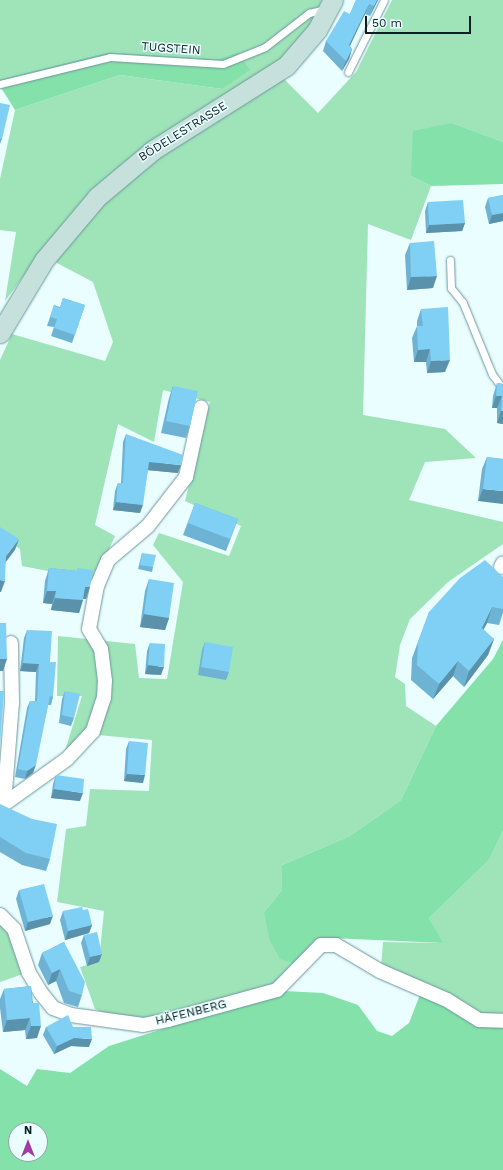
<!DOCTYPE html>
<html>
<head>
<meta charset="utf-8">
<style>
  body { margin:0 }
  #map { position:relative; width:503px; height:1170px; overflow:hidden; background:#eafdff; font-family:"Work Sans",sans-serif }
  div>[style] { position:absolute }
  .green>* { inset:0; background:#9fe3b8 }
  .forest>* { inset:0; background:#84e1a9 }
  .roads { filter:drop-shadow(0 0 1px #6a979c) drop-shadow(0 0 1px #6a979c) }
  .service>* { height:7px; margin:-3.5px; padding:0 3.5px; transform-origin:3.5px; border-radius:3.5px; background:#fff }
  .minor>* { height:14px; margin:-7px; padding:0 7px; transform-origin:7px; border-radius:7px; background:#fff }
  .secondary>* { height:19px; margin:-9.5px; padding:0 9.5px; transform-origin:9.5px; border-radius:9.5px; background:#c6e1dc }
  .wall>* { inset:0; background:#6eb3d4 }
  .shaded-wall>* { inset:0; background:#5a92ac }
  .building>* { inset:0; background:#80d0f6 }
  span { translate:-50% -50%; white-space:nowrap; text-align:center; line-height:1.15; -webkit-text-stroke:3px #eafdff; paint-order:stroke }
  .street-label { font-size:12px; color:#0e2022 }
  .north { position:absolute; left:8px; top:1122px; width:40px; height:40px; box-sizing:border-box; background:#eafdff; border:1px solid #92a5a7; border-radius:50%; rotate:0deg; font-size:11px; font-weight:700; line-height:16px; text-align:center; color:#0e2022 }
  .north::after { content:''; display:block; margin:auto; width:14px; height:18px; background:#a03ba0; clip-path:polygon(50% 0,100% 100%,50% 72%,0 100%) }
  .scale { position:absolute; left:365px; top:16px; width:106px; height:18px; box-sizing:border-box; border:2px solid #0e2022; border-top:0; padding-left:5px; font-size:12px; line-height:14px; white-space:nowrap; color:#0e2022; -webkit-text-stroke:3px #eafdff; paint-order:stroke }
</style>
</head>
<body>
<div id="map">
  <div class="green">
    <i style="clip-path:polygon(0 0,322px 0,306px 36px,273px 68px,318px 113px,356px 72px,392px 0,503px 0,503px 142px,452px 123px,411px 176px,431px 186px,411px 240px,368px 224px,363px 415px,445px 429px,476px 458px,425px 462px,409px 500px,503px 522px,503px 544px,448px 582px,410px 619px,400px 645px,395px 677px,405px 684px,406px 706px,436px 726px,401px 800px,350px 836px,282px 865px,282px 890px,264px 912px,295px 964px,269px 993px,150px 1031px,95px 1009px,80px 967px,99px 962px,104px 911px,57px 902px,66px 829px,86px 826px,90px 789px,149px 791px,152px 740px,87px 734px,64px 754px,82px 696px,57px 696px,58px 636px,135px 644px,139px 678px,167px 679px,183px 582px,153px 545px,159px 533px,229px 556px,241px 526px,185px 501px,210px 402px,163px 390px,154px 442px,118px 424px,95px 525px,115px 536px,95px 580px,22px 566px,20px 549px,0 536px,0 360px,12px 334px,105px 361px,113px 342px,93px 282px,40px 254px,5px 301px,16px 232px,0 230px,0 179px,15px 110px,120px 75px,222px 89px,237px 52px,220px 59px,108px 52px,0 79px)"></i>
    <i style="clip-path:polygon(503px 831px,503px 1023px,381px 968px,383px 942px,442px 943px,429px 918px,489px 860px)"></i>
    <i style="clip-path:polygon(0 921px,6px 926px,23px 974px,0 982px)"></i>
  </div>
  <div class="forest">
    <i style="clip-path:polygon(108px 52px,219px 59px,237px 52px,250px 70px,222px 89px,120px 75px,15px 110px,0 86px,0 79px)"></i>
    <i style="clip-path:polygon(452px 123px,503px 142px,503px 184px,431px 186px,411px 176px,413px 131px)"></i>
    <i style="clip-path:polygon(503px 640px,503px 831px,489px 860px,429px 918px,443px 943px,331px 938px,315px 944px,295px 964px,280px 959px,270px 941px,264px 912px,282px 890px,282px 865px,350px 836px,401px 800px,436px 726px,493px 659px)"></i>
    <i style="clip-path:polygon(evenodd,283px 991px,323px 993px,358px 1005px,377px 1031px,392px 1036px,409px 1023px,421px 992px,503px 1023px,503px 1170px,0 1170px,0 1069px,27px 1086px,37px 1069px,70px 1073px,109px 1046px,283px 991px,16px 1130px,40px 1130px,40px 1154px,16px 1154px,16px 1130px)"></i>
  </div>
  <div class="roads">
    <div class="service">
      <i style="left:348px;top:72px;width:80px;rotate:-63.4deg"></i>
      <i style="left:0;top:84px;width:113px;rotate:-13.8deg"></i>
      <i style="left:110px;top:57px;width:113px;rotate:3.5deg"></i>
      <i style="left:223px;top:64px;width:45px;rotate:-22deg"></i>
      <i style="left:265px;top:47px;width:56px;rotate:-37.7deg"></i>
      <i style="left:309px;top:13px;width:16px;rotate:-14deg"></i>
      <i style="left:450px;top:260px;width:28px;rotate:88deg"></i>
      <i style="left:451px;top:288px;width:19px;rotate:51deg"></i>
      <i style="left:463px;top:303px;width:77px;rotate:67.8deg"></i>
      <i style="left:492px;top:374px;width:19px;rotate:54deg"></i>
    </div>
    <div class="minor">
      <i style="left:501px;top:567px;width:4px;rotate:-63deg"></i>
      <i style="left:4px;top:804px;width:101px;rotate:-85.5deg"></i>
      <i style="left:12px;top:703px;width:60px;rotate:-91deg"></i>
      <i style="left:0;top:807px;width:82px;rotate:-35.6deg"></i>
      <i style="left:67px;top:759px;width:38px;rotate:-47deg"></i>
      <i style="left:93px;top:731px;width:35px;rotate:-72deg"></i>
      <i style="left:104px;top:698px;width:17px;rotate:-87deg"></i>
      <i style="left:105px;top:681px;width:32px;rotate:-97deg"></i>
      <i style="left:101px;top:649px;width:23px;rotate:-121deg"></i>
      <i style="left:89px;top:629px;width:44px;rotate:-79.5deg"></i>
      <i style="left:97px;top:586px;width:28px;rotate:-67deg"></i>
      <i style="left:108px;top:560px;width:52px;rotate:-40.4deg"></i>
      <i style="left:148px;top:526px;width:62px;rotate:-52.2deg"></i>
      <i style="left:186px;top:477px;width:71px;rotate:-77.7deg"></i>
      <i style="left:0;top:915px;width:20px;rotate:45deg"></i>
      <i style="left:14px;top:929px;width:46px;rotate:71.2deg"></i>
      <i style="left:29px;top:973px;width:23px;rotate:59deg"></i>
      <i style="left:41px;top:993px;width:19px;rotate:51deg"></i>
      <i style="left:53px;top:1008px;width:19px;rotate:21deg"></i>
      <i style="left:71px;top:1015px;width:73px;rotate:7.9deg"></i>
      <i style="left:143px;top:1025px;width:25px;rotate:-11deg"></i>
      <i style="left:168px;top:1020px;width:113px;rotate:-15.4deg"></i>
      <i style="left:277px;top:990px;width:63px;rotate:-45.6deg"></i>
      <i style="left:321px;top:945px;width:15px"></i>
      <i style="left:336px;top:945px;width:51px;rotate:30.6deg"></i>
      <i style="left:380px;top:971px;width:73px;rotate:23.4deg"></i>
      <i style="left:447px;top:1000px;width:38px;rotate:32deg"></i>
      <i style="left:479px;top:1020px;width:24px;rotate:2deg"></i>
    </div>
    <div class="secondary">
      <i style="left:0;top:333px;width:85px;rotate:-58.9deg"></i>
      <i style="left:44px;top:260px;width:82px;rotate:-49.9deg"></i>
      <i style="left:97px;top:197px;width:73px;rotate:-40deg"></i>
      <i style="left:153px;top:150px;width:157px;rotate:-32.3deg"></i>
      <i style="left:286px;top:66px;width:48px;rotate:-49.3deg"></i>
      <i style="left:317px;top:30px;width:34px;rotate:-62deg"></i>
    </div>
  </div>
  <div class="wall">
    <i style="clip-path:polygon(356px 0,378px 0,370px 16px,365px 14px,350px 46px,352px 49px,349px 59px,342px 71px,323px 51px,326px 41px,350px 14px)"></i>
    <i style="clip-path:polygon(0 103px,2px 139px,0 144px)"></i>
    <i style="clip-path:polygon(503px 195px,503px 221px,489px 224px,485px 207px,488px 198px)"></i>
    <i style="clip-path:polygon(428px 202px,465px 223px,462px 231px,426px 233px,425px 211px)"></i>
    <i style="clip-path:polygon(410px 243px,433px 288px,407px 290px,405px 255px)"></i>
    <i style="clip-path:polygon(63px 298px,85px 305px,72px 343px,51px 336px,54px 327px,47px 326px,54px 305px,60px 307px)"></i>
    <i style="clip-path:polygon(421px 309px,445px 372px,427px 373px,426px 362px,414px 362px,412px 338px,417px 326px,417px 321px)"></i>
    <i style="clip-path:polygon(497px 383px,503px 384px,503px 424px,497px 423px,497px 408px,492px 408px,493px 396px)"></i>
    <i style="clip-path:polygon(173px 386px,190px 426px,186px 438px,161px 433px,169px 398px)"></i>
    <i style="clip-path:polygon(126px 434px,178px 473px,148px 470px,140px 513px,113px 510px,115px 491px,118px 483px,121px 483px,123px 442px)"></i>
    <i style="clip-path:polygon(487px 457px,503px 459px,478px 501px,482px 469px)"></i>
    <i style="clip-path:polygon(195px 503px,238px 519px,226px 551px,183px 535px)"></i>
    <i style="clip-path:polygon(142px 553px,153px 567px,152px 572px,138px 569px)"></i>
    <i style="clip-path:polygon(49px 568px,77px 571px,78px 568px,86px 599px,83px 599px,79px 613px,51px 610px,52px 604px,43px 603px,45px 581px)"></i>
    <i style="clip-path:polygon(503px 577px,503px 613px,499px 625px,487px 623px,483px 630px,494px 639px,488px 655px,464px 687px,453px 676px,433px 699px,411px 680px,412px 658px,429px 612px)"></i>
    <i style="clip-path:polygon(149px 579px,169px 618px,165px 630px,140px 627px,145px 591px)"></i>
    <i style="clip-path:polygon(27px 630px,50px 662px,53px 697px,51px 705px,48px 705px,33px 773px,25px 779px,15px 777px,27px 708px,30px 701px,35px 701px,36px 672px,20px 671px,24px 638px)"></i>
    <i style="clip-path:polygon(205px 642px,229px 672px,226px 680px,198px 675px,202px 650px)"></i>
    <i style="clip-path:polygon(150px 643px,161px 675px,145px 674px,147px 651px)"></i>
    <i style="clip-path:polygon(65px 691px,74px 718px,71px 726px,59px 723px,62px 699px)"></i>
    <i style="clip-path:polygon(129px 741px,143px 783px,124px 781px,126px 749px)"></i>
    <i style="clip-path:polygon(56px 775px,80px 801px,51px 798px,53px 784px)"></i>
    <i style="clip-path:polygon(0 804px,50px 859px,46px 871px,22px 865px,0 852px)"></i>
    <i style="clip-path:polygon(19px 890px,50px 924px,25px 931px,16px 899px)"></i>
    <i style="clip-path:polygon(83px 910px,92px 925px,89px 933px,65px 940px,60px 920px,63px 911px)"></i>
    <i style="clip-path:polygon(84px 935px,99px 962px,87px 966px,81px 943px)"></i>
    <i style="clip-path:polygon(64px 942px,82px 995px,78px 1007px,64px 1003px,56px 981px,48px 985px,38px 965px,42px 953px)"></i>
    <i style="clip-path:polygon(31px 986px,37px 1038px,26px 1039px,25px 1030px,3px 1032px,0 1008px,0 999px,4px 989px)"></i>
    <i style="clip-path:polygon(46px 1027px,73px 1027px,89px 1047px,71px 1046px,54px 1054px,43px 1035px)"></i>
  </div>
  <div class="shaded-wall">
    <i style="clip-path:polygon(377px 0,378px 0,370px 16px,374px 6px)"></i>
    <i style="clip-path:polygon(369px 4px,365px 14px,345px 56px,349px 45px)"></i>
    <i style="clip-path:polygon(352px 49px,349px 59px,342px 71px,346px 61px)"></i>
    <i style="clip-path:polygon(503px 213px,503px 221px,489px 224px,492px 215px)"></i>
    <i style="clip-path:polygon(465px 223px,462px 231px,426px 233px,429px 225px)"></i>
    <i style="clip-path:polygon(437px 276px,433px 288px,407px 290px,411px 277px)"></i>
    <i style="clip-path:polygon(430px 349px,426px 362px,414px 362px,418px 350px)"></i>
    <i style="clip-path:polygon(450px 360px,445px 372px,427px 373px,431px 361px)"></i>
    <i style="clip-path:polygon(496px 396px,502px 396px,497px 408px,492px 408px)"></i>
    <i style="clip-path:polygon(501px 411px,503px 411px,503px 424px,497px 423px)"></i>
    <i style="clip-path:polygon(149px 462px,181px 465px,178px 473px,146px 470px)"></i>
    <i style="clip-path:polygon(483px 489px,503px 491px,503px 504px,478px 501px)"></i>
    <i style="clip-path:polygon(116px 502px,143px 505px,140px 513px,113px 510px)"></i>
    <i style="clip-path:polygon(19px 539px,15px 550px,2px 567px,6px 556px)"></i>
    <i style="clip-path:polygon(0 580px,5px 581px,1px 592px,0 592px)"></i>
    <i style="clip-path:polygon(85px 587px,90px 587px,86px 599px,80px 599px)"></i>
    <i style="clip-path:polygon(47px 591px,56px 591px,52px 604px,43px 603px)"></i>
    <i style="clip-path:polygon(55px 598px,83px 600px,79px 613px,51px 610px)"></i>
    <i style="clip-path:polygon(492px 607px,487px 623px,476px 644px,482px 628px)"></i>
    <i style="clip-path:polygon(144px 614px,169px 618px,165px 630px,140px 627px)"></i>
    <i style="clip-path:polygon(494px 639px,488px 655px,464px 687px,469px 671px)"></i>
    <i style="clip-path:polygon(0 659px,7px 659px,3px 671px,0 671px)"></i>
    <i style="clip-path:polygon(458px 661px,453px 676px,433px 699px,439px 684px)"></i>
    <i style="clip-path:polygon(23px 663px,39px 664px,36px 672px,20px 671px)"></i>
    <i style="clip-path:polygon(148px 665px,164px 667px,161px 675px,145px 674px)"></i>
    <i style="clip-path:polygon(36px 765px,33px 773px,25px 779px,27px 771px)"></i>
    <i style="clip-path:polygon(127px 774px,145px 775px,143px 783px,124px 781px)"></i>
    <i style="clip-path:polygon(54px 789px,83px 793px,80px 801px,51px 798px)"></i>
    <i style="clip-path:polygon(53px 916px,50px 924px,25px 931px,28px 922px)"></i>
    <i style="clip-path:polygon(92px 925px,89px 933px,65px 940px,68px 931px)"></i>
    <i style="clip-path:polygon(102px 954px,99px 962px,87px 966px,90px 957px)"></i>
    <i style="clip-path:polygon(60px 969px,56px 981px,48px 985px,52px 973px)"></i>
    <i style="clip-path:polygon(30px 1018px,25px 1030px,3px 1032px,7px 1020px)"></i>
    <i style="clip-path:polygon(31px 1026px,41px 1026px,37px 1038px,26px 1039px)"></i>
    <i style="clip-path:polygon(74px 1038px,92px 1039px,89px 1047px,71px 1046px,54px 1054px,57px 1046px)"></i>
  </div>
  <div class="building">
    <i style="clip-path:polygon(356px 0,377px 0,374px 6px,369px 4px,349px 45px,352px 49px,346px 61px,326px 41px,344px 11px,350px 14px)"></i>
    <i style="clip-path:polygon(0 103px,10px 105px,2px 139px,0 138px)"></i>
    <i style="clip-path:polygon(503px 195px,503px 213px,492px 215px,488px 198px)"></i>
    <i style="clip-path:polygon(463px 200px,465px 223px,429px 225px,428px 202px)"></i>
    <i style="clip-path:polygon(434px 241px,437px 276px,411px 277px,410px 243px)"></i>
    <i style="clip-path:polygon(63px 298px,85px 305px,75px 335px,54px 328px,57px 319px,50px 317px,54px 305px,60px 308px)"></i>
    <i style="clip-path:polygon(448px 307px,450px 360px,431px 361px,430px 349px,418px 350px,417px 326px,423px 326px,421px 309px)"></i>
    <i style="clip-path:polygon(497px 383px,503px 384px,503px 411px,501px 411px,502px 396px,496px 396px)"></i>
    <i style="clip-path:polygon(173px 386px,198px 391px,190px 426px,166px 421px)"></i>
    <i style="clip-path:polygon(126px 434px,183px 455px,181px 465px,149px 462px,143px 505px,116px 502px,118px 483px,123px 483px)"></i>
    <i style="clip-path:polygon(487px 457px,503px 459px,503px 491px,483px 489px)"></i>
    <i style="clip-path:polygon(195px 503px,238px 519px,230px 539px,188px 523px)"></i>
    <i style="clip-path:polygon(0 527px,19px 539px,6px 556px,5px 581px,0 580px)"></i>
    <i style="clip-path:polygon(142px 553px,156px 555px,153px 567px,140px 565px)"></i>
    <i style="clip-path:polygon(485px 560px,503px 577px,503px 609px,492px 607px,482px 628px,494px 639px,469px 671px,458px 661px,439px 684px,417px 665px,418px 643px,429px 612px,460px 578px)"></i>
    <i style="clip-path:polygon(49px 568px,77px 571px,78px 568px,93px 570px,90px 587px,85px 587px,83px 600px,55px 598px,56px 591px,47px 591px)"></i>
    <i style="clip-path:polygon(149px 579px,174px 583px,169px 618px,144px 614px)"></i>
    <i style="clip-path:polygon(0 623px,6px 623px,7px 659px,0 659px)"></i>
    <i style="clip-path:polygon(27px 630px,52px 631px,50px 662px,56px 662px,53px 697px,50px 696px,36px 765px,27px 771px,18px 769px,30px 701px,37px 701px,39px 664px,23px 663px)"></i>
    <i style="clip-path:polygon(205px 642px,233px 647px,229px 672px,201px 667px)"></i>
    <i style="clip-path:polygon(150px 643px,165px 644px,164px 667px,148px 665px)"></i>
    <i style="clip-path:polygon(0 691px,4px 691px,0 745px)"></i>
    <i style="clip-path:polygon(65px 691px,80px 694px,74px 718px,62px 715px)"></i>
    <i style="clip-path:polygon(129px 741px,148px 743px,145px 775px,127px 774px)"></i>
    <i style="clip-path:polygon(56px 775px,84px 779px,83px 793px,54px 789px)"></i>
    <i style="clip-path:polygon(0 804px,32px 819px,57px 824px,50px 859px,26px 853px,0 837px)"></i>
    <i style="clip-path:polygon(44px 884px,53px 916px,28px 922px,19px 890px)"></i>
    <i style="clip-path:polygon(82px 907px,83px 910px,88px 909px,92px 925px,68px 931px,63px 911px)"></i>
    <i style="clip-path:polygon(97px 932px,102px 954px,90px 957px,84px 935px)"></i>
    <i style="clip-path:polygon(64px 942px,85px 982px,82px 995px,69px 991px,60px 969px,52px 973px,42px 953px)"></i>
    <i style="clip-path:polygon(31px 986px,32px 1003px,39px 1003px,41px 1026px,31px 1026px,30px 1018px,7px 1020px,4px 989px)"></i>
    <i style="clip-path:polygon(68px 1015px,73px 1027px,91px 1027px,92px 1039px,74px 1038px,57px 1046px,46px 1027px)"></i>
  </div>
  <div class="street-label">
    <span style="left:171px;top:49px;rotate:4deg">TUGSTEIN</span>
    <span style="left:183px;top:132px;rotate:-32deg">BÖDELESTRASSE</span>
    <span style="left:191px;top:1013px;rotate:-14deg">HÄFENBERG</span>
  </div>
  <div class="north">N</div>
  <div class="scale">50 m</div>
</div>
</body>
</html>
